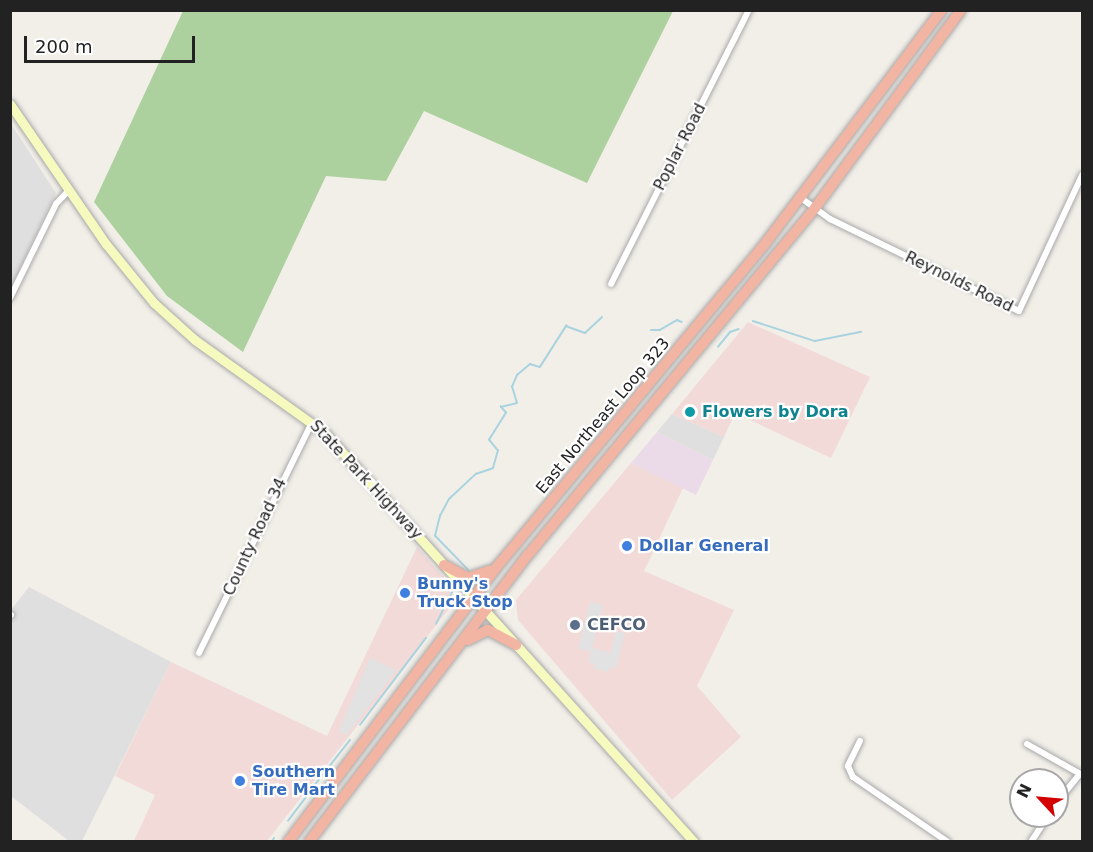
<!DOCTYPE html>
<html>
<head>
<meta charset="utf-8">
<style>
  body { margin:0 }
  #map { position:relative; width:1093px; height:852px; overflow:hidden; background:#f2efe9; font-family:"DejaVu Sans",sans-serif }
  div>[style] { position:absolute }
  .residential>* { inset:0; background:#e0dfdf }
  .commercial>* { inset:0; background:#f2dad9 }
  .industrial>* { inset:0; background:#ebdbe8 }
  .forest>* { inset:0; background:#add19e }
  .parking>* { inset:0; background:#e2e2e2 }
  .stream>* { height:1.5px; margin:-0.75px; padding:0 0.75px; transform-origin:0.75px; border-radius:0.75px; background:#aad3df }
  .roads { filter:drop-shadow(0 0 2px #a9a9a9) drop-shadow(0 0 2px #a9a9a9) }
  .minor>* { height:6px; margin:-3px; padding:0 3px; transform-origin:3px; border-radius:3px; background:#fff }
  .secondary>* { height:9px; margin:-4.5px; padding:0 4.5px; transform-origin:4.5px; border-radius:4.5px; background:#f7fabf }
  .trunk>* { height:10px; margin:-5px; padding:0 5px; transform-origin:5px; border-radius:5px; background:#f2b4a3 }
  .dots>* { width:16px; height:16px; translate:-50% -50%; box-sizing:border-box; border:3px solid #fff; border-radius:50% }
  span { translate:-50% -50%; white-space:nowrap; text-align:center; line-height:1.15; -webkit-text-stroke:4.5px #fff; paint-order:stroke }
  .street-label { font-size:16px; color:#222 }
  .culture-label { font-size:16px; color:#0d838f; font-weight:700 }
  .left { translate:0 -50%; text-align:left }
  .shop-label { font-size:16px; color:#366cbe; font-weight:700 }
  .service-label { font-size:16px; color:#4e5e75; font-weight:700 }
  .frame { position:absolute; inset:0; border:12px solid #222; pointer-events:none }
  .north { position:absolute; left:1009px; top:768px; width:60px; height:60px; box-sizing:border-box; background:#fff; border:2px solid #a7a7a7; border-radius:50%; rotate:296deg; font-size:16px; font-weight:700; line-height:24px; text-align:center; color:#222 }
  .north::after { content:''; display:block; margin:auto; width:21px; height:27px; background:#d40000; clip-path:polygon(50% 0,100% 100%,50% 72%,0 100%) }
  .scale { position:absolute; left:24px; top:36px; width:171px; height:27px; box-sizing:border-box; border:3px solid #222; border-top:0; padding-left:8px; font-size:18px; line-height:21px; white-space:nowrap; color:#222; -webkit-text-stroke:4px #fff; paint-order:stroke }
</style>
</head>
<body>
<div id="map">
  <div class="residential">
    <i style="clip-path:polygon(11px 124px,56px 193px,11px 287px)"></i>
    <i style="clip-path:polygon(672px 414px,724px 437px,713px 460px,657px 432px)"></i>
    <i style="clip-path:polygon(29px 587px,171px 662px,82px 841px,69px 841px,11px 796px,10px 611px)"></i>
  </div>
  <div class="commercial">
    <i style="clip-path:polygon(748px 322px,870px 377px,831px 458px,735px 413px,724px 437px,672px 414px)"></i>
    <i style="clip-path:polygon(631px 463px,683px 488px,644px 571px,734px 610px,697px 686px,741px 737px,672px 800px,518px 620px,516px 600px)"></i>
    <i style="clip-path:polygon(417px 547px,447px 581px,452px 597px,448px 610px,267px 841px,134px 841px,155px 795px,115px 776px,171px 662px,327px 736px)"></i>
  </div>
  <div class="industrial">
    <i style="clip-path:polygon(657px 432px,713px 460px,696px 495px,631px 463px)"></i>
  </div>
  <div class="forest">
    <i style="clip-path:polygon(183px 11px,183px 10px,673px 11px,587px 183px,424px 111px,386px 181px,326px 176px,243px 352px,167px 296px,94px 202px)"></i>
  </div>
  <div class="parking">
    <i style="clip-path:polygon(590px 602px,603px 605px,592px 648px,609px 652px,609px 657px,616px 631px,625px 633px,616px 668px,610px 667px,608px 672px,593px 668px,595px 664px,588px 662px,591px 652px,578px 648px)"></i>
    <i style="clip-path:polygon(370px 658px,396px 670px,347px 735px,339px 731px)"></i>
  </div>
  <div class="stream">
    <i style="left:753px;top:321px;width:65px;rotate:17.9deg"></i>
    <i style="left:815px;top:341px;width:47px;rotate:-11.1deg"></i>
    <i style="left:651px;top:330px;width:9px"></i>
    <i style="left:660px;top:330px;width:20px;rotate:-30deg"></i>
    <i style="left:677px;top:320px;width:5px;rotate:22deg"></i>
    <i style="left:718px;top:347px;width:19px;rotate:-51deg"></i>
    <i style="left:730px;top:332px;width:9px;rotate:-18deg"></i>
    <i style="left:468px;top:570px;width:47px;rotate:-134.1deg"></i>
    <i style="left:435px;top:536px;width:21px;rotate:-76deg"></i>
    <i style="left:440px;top:516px;width:19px;rotate:-62deg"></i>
    <i style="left:449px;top:499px;width:37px;rotate:-43deg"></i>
    <i style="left:476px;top:474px;width:18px;rotate:-19deg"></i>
    <i style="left:493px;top:468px;width:18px;rotate:-74deg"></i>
    <i style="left:498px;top:451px;width:14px;rotate:-129deg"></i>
    <i style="left:489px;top:440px;width:32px;rotate:-58deg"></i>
    <i style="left:506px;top:413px;width:8px;rotate:-130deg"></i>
    <i style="left:501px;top:407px;width:16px;rotate:-14deg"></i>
    <i style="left:517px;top:403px;width:17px;rotate:-107deg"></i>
    <i style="left:512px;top:387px;width:13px;rotate:-67deg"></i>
    <i style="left:517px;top:375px;width:17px;rotate:-40deg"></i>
    <i style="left:530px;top:364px;width:10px;rotate:17deg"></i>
    <i style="left:540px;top:367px;width:49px;rotate:-57.6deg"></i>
    <i style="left:566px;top:326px;width:20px;rotate:20deg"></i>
    <i style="left:585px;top:333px;width:23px;rotate:-43deg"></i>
    <i style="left:436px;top:624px;width:36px;rotate:-63deg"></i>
    <i style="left:360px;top:725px;width:109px;rotate:-52.8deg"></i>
    <i style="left:314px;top:786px;width:58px;rotate:-52deg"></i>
    <i style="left:288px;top:821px;width:35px;rotate:-53deg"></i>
    <i style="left:272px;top:842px;width:4px;rotate:-63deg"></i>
  </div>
  <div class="roads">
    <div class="minor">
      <i style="left:801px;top:198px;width:36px;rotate:36deg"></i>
      <i style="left:830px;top:219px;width:210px;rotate:26deg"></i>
      <i style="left:1019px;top:311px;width:150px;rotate:-65.1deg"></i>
      <i style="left:611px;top:284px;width:307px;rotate:-63.3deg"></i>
      <i style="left:10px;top:298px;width:105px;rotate:-63.9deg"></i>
      <i style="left:56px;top:204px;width:19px;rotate:-47deg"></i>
      <i style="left:10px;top:615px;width:1px"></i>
      <i style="left:199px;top:653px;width:257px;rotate:-63.9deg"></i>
      <i style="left:860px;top:741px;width:28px;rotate:116deg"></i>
      <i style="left:848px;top:766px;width:12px;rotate:66deg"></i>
      <i style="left:853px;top:777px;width:115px;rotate:34.4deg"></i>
      <i style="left:1027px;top:744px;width:63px;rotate:29.4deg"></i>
      <i style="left:1057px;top:802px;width:36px;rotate:-51deg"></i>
      <i style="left:1031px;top:842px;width:31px;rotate:-57deg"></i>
    </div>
    <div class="secondary">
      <i style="left:10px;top:104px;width:170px;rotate:55.6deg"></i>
      <i style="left:106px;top:244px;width:76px;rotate:50.9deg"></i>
      <i style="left:154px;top:303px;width:55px;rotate:42.1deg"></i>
      <i style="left:195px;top:340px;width:160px;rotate:35.6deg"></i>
      <i style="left:325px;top:433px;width:551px;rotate:47.94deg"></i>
    </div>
    <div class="trunk">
      <i style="left:444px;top:565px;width:27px;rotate:28deg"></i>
      <i style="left:468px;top:578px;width:24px;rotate:-19deg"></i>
      <i style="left:468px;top:640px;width:22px;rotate:-27deg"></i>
      <i style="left:488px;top:630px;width:32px;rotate:28deg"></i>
      <i style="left:288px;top:842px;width:350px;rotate:-52.8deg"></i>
      <i style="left:500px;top:563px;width:413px;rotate:-50.3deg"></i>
      <i style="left:764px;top:245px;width:295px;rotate:-52.9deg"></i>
      <i style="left:309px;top:842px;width:361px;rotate:-52.7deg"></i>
      <i style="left:528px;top:555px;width:450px;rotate:-50.4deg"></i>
      <i style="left:815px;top:208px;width:246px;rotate:-53.6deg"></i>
    </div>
  </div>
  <div class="dots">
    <i style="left:690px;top:412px;background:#0f9aa8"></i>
    <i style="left:627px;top:546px;background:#3f7fe0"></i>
    <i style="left:405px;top:593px;background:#3f7fe0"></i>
    <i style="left:575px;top:625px;background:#5c6f8a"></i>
    <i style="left:240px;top:781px;background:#3f7fe0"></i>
  </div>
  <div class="street-label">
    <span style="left:680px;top:147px;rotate:-63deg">Poplar Road</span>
    <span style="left:959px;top:282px;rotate:26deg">Reynolds Road</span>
    <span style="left:603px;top:416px;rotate:-50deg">East Northeast Loop 323</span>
    <span style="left:366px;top:480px;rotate:47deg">State Park Highway</span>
    <span style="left:255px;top:537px;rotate:-65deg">County Road 34</span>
  </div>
  <div class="culture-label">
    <span class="left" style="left:702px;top:412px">Flowers by Dora</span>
  </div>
  <div class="shop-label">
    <span class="left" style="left:639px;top:546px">Dollar General</span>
    <span class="left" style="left:417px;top:593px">Bunny's<br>Truck Stop</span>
    <span class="left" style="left:252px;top:781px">Southern<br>Tire Mart</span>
  </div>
  <div class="service-label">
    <span class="left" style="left:587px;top:625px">CEFCO</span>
  </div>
  <div class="frame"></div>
  <div class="north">N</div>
  <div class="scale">200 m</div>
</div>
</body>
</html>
